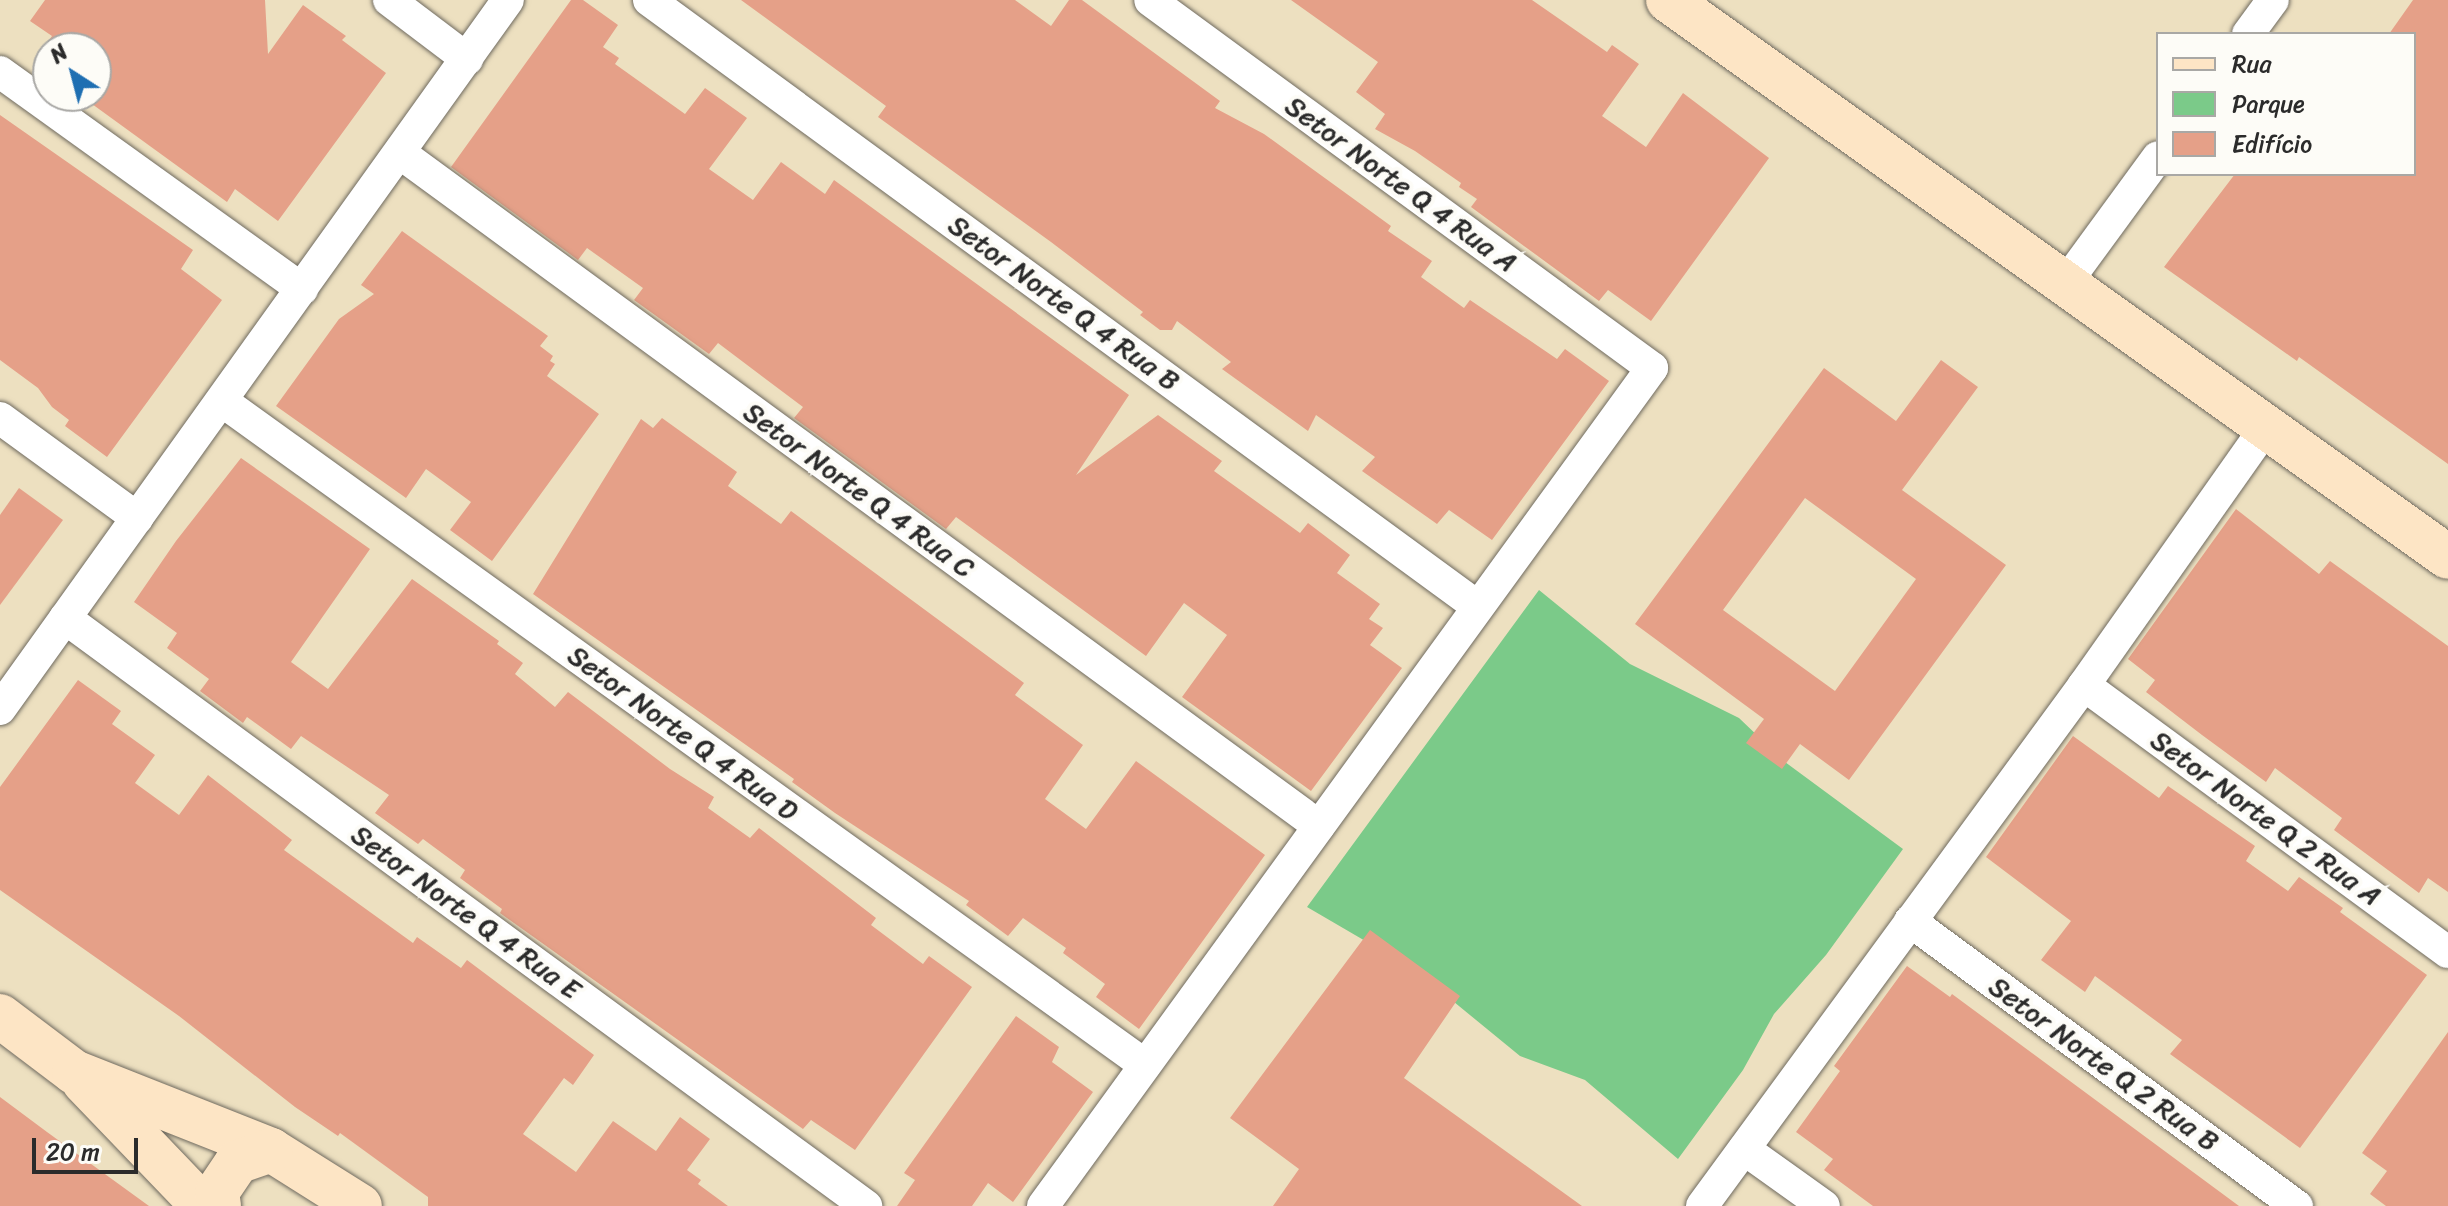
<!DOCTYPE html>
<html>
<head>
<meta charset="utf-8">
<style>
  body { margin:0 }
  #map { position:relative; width:2448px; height:1206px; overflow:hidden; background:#ede0c0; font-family:Sriracha,sans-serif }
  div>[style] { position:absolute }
  .green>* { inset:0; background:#7bca89 }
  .building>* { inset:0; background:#e5a088 }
  .roads { filter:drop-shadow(0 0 2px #6f6a5f) drop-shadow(0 0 2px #6f6a5f) }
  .street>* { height:32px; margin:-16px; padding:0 16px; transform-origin:16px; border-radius:16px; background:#fff }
  .secondary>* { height:44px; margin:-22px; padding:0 22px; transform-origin:22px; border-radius:22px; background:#fde5c5 }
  span { translate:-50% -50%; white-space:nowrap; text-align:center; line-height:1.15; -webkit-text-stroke:8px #fdfcf7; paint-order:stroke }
  .street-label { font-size:28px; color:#2b2b2b }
  .legend { position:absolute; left:2156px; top:32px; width:260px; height:144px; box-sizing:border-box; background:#fdfcf7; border:2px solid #a9a8a5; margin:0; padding:10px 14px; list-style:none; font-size:24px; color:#2b2b2b }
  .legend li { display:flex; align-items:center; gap:16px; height:40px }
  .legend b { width:40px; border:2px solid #a9a8a5 }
  .north { position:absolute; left:32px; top:32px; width:80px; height:80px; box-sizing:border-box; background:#fdfcf7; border:2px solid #a9a8a5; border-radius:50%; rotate:324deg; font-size:22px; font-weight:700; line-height:32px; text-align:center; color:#2b2b2b }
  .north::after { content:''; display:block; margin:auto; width:28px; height:36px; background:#1f6fb2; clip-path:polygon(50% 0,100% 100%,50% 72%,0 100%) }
  .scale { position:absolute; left:32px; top:1138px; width:106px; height:36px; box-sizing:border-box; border:4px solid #2b2b2b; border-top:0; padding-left:10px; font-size:24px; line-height:28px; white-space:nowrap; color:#2b2b2b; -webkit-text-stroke:6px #fdfcf7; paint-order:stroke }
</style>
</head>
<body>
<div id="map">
  <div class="green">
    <i style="clip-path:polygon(1539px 590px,1630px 664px,1739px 718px,1785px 762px,1903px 849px,1826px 955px,1774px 1014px,1743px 1070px,1678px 1159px,1585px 1080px,1520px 1056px,1415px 970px,1307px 907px)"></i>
  </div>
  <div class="building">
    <i style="clip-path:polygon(45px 0,265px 0,268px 54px,303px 5px,346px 36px,342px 40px,386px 73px,278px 221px,235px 189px,227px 202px,81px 96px,96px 96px,96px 48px,48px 48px,48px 69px,35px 60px,52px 36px,30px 21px)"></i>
    <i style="clip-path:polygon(571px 0,583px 0,618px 25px,603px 47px,619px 58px,615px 64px,685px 114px,705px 88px,747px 118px,709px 169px,753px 200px,781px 162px,825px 194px,834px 180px,1129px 395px,1076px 475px,1158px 415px,1222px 461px,1214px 471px,1300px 533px,1308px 523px,1350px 555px,1337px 573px,1380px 604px,1369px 619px,1383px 628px,1370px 645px,1402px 668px,1311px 791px,1182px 697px,1227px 635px,1184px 603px,1146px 656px,956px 517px,946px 529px,794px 418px,803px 407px,718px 343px,709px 354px,634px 300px,643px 288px,587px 248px,578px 260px,451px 167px)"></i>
    <i style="clip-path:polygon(741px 0,1015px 0,1051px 26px,1069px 0,1082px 0,1220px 101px,1215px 108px,1264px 134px,1391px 226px,1388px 231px,1432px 261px,1421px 277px,1464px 308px,1470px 300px,1557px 359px,1565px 349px,1609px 381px,1492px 540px,1449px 510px,1437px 524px,1362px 471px,1375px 457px,1316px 415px,1308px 431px,1222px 369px,1231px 362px,1177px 321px,1172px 330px,1160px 330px,1140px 315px,1143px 312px,1051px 242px,878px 117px,886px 106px)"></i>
    <i style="clip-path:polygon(1291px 0,1532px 0,1607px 52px,1612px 45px,1639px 64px,1602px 116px,1646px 147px,1683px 93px,1769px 158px,1651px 321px,1608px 290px,1599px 301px,1471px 207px,1477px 199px,1459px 187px,1461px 183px,1415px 151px,1375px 129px,1385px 114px,1356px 92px,1378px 62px)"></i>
    <i style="clip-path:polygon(2413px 0,2448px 0,2448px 464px,2299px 357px,2297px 361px,2164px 267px,2235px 174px,2414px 174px,2414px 34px,2389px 34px)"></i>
    <i style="clip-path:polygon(0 115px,193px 250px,181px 269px,222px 300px,107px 457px,65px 426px,69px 420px,52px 407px,38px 388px,0 360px)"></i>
    <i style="clip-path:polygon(402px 231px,548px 336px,540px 346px,553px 356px,550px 361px,555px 364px,547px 376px,599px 414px,492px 561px,450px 530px,471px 502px,426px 469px,406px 498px,276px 406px,339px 319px,374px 294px,361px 285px)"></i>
    <i style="clip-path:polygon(evenodd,1941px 360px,1978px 387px,1902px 490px,2006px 565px,1849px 780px,1800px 744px,1782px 769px,1746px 743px,1764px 719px,1635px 624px,1824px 368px,1896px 421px,1941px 360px,1805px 498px,1916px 579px,1835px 691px,1723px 610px,1805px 498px)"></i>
    <i style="clip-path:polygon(662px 418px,737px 472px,728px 486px,781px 524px,791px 511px,1024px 683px,1015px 695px,1083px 745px,1045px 799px,1086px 829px,1136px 761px,1265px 855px,1139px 1029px,1096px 997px,1105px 984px,1063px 953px,1066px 948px,1023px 918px,1008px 936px,966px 905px,969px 901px,835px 813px,792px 782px,794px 779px,533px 594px,641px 419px,653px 428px)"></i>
    <i style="clip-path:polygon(241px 458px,370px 549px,291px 662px,328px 689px,412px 579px,499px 641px,497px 644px,523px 663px,515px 674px,555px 707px,568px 692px,670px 769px,714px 797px,708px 808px,750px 838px,759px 828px,876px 918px,871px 925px,923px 964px,929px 956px,972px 987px,855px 1150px,811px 1120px,803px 1129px,500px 913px,502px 909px,460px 878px,465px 870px,423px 839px,418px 844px,375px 813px,389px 795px,301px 736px,291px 749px,247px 717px,243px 723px,200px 691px,209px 679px,167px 648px,177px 633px,134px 602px,176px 541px)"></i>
    <i style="clip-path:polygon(19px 488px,63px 520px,0 605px,0 515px)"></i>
    <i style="clip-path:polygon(2236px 509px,2319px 574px,2330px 561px,2448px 646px,2448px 892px,2428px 878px,2419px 893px,2334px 830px,2342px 818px,2275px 768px,2266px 782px,2202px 735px,2146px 692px,2155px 680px,2128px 659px)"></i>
    <i style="clip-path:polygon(78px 680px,121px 711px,112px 724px,155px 755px,135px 783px,179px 815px,208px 775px,292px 840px,284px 850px,413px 943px,417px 937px,461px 968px,467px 960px,594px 1055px,573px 1085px,564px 1078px,523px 1134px,576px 1172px,613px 1121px,656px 1151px,680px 1117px,710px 1139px,687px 1170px,701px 1180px,698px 1184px,728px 1206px,428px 1206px,428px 1197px,340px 1133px,338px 1136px,295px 1107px,179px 1016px,0 890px,0 787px)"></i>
    <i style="clip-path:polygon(2073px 736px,2159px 798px,2168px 786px,2255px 846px,2246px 861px,2288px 891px,2299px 877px,2343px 908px,2340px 912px,2427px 975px,2300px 1148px,2170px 1054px,2182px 1040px,2095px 976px,2085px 992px,2041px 960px,2071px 921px,1986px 857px)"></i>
    <i style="clip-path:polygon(1370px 930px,1460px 996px,1404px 1078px,1582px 1206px,1273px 1206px,1299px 1169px,1230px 1118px)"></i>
    <i style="clip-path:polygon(1907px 966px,1950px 997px,1952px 994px,2239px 1206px,1873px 1206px,1824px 1170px,1833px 1159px,1796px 1132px,1840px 1071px,1834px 1066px)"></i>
    <i style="clip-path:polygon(1016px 1016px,1059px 1047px,1052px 1062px,1093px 1092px,1013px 1202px,988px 1183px,972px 1206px,897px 1206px,915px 1180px,904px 1173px)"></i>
    <i style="clip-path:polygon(2448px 1032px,2448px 1206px,2386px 1206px,2370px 1194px,2387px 1171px,2362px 1153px)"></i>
    <i style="clip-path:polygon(0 1097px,47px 1132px,149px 1206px,0 1206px)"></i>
  </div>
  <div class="roads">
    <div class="street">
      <i style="left:389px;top:0;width:98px;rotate:37.1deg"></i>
      <i style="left:649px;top:0;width:1027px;rotate:36.21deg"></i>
      <i style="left:2248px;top:34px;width:42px;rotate:-53.7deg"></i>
      <i style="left:0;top:72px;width:372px;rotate:35.7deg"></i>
      <i style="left:400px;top:153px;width:1139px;rotate:36.22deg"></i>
      <i style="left:2065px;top:284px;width:157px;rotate:-53.8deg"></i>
      <i style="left:222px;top:401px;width:1137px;rotate:35.73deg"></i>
      <i style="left:0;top:418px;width:170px;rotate:36.1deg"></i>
      <i style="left:65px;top:618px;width:994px;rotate:36.28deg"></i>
      <i style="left:2084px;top:685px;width:451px;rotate:36.3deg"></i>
      <i style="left:0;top:709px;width:872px;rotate:-54.38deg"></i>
      <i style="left:1910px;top:921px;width:481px;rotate:36.4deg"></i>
      <i style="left:1744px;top:1149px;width:98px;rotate:35.5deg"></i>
      <i style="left:1043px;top:1206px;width:1036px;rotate:-53.99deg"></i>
      <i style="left:1652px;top:368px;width:622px;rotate:-143.76deg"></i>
      <i style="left:1702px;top:1206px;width:646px;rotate:-53.75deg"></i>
      <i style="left:2084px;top:685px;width:316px;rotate:-54.8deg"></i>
    </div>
    <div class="secondary">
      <i style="left:1668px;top:0;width:958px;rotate:35.53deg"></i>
      <i style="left:0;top:1016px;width:93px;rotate:37.1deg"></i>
      <i style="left:74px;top:1072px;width:212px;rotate:21.6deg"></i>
      <i style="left:271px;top:1150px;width:105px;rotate:32.2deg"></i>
      <i style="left:84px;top:1082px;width:172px;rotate:46.2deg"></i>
      <i style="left:219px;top:1206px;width:14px;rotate:-98deg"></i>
      <i style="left:217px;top:1192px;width:36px;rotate:-56deg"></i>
      <i style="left:237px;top:1162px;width:36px;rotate:-19deg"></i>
    </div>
  </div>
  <div class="street-label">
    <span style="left:1401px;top:184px;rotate:36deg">Setor Norte Q 4 Rua A</span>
    <span style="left:1064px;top:303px;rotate:36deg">Setor Norte Q 4 Rua B</span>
    <span style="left:859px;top:490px;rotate:36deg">Setor Norte Q 4 Rua C</span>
    <span style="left:683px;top:733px;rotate:36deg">Setor Norte Q 4 Rua D</span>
    <span style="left:2266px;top:818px;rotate:36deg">Setor Norte Q 2 Rua A</span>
    <span style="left:466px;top:912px;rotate:36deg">Setor Norte Q 4 Rua E</span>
    <span style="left:2104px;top:1064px;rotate:36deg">Setor Norte Q 2 Rua B</span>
  </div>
  <ul class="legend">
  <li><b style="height:10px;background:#fde5c5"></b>Rua</li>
  <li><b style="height:22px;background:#7bca89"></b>Parque</li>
  <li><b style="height:22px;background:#e5a088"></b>Edifício</li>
  </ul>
  <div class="north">N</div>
  <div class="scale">20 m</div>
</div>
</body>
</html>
